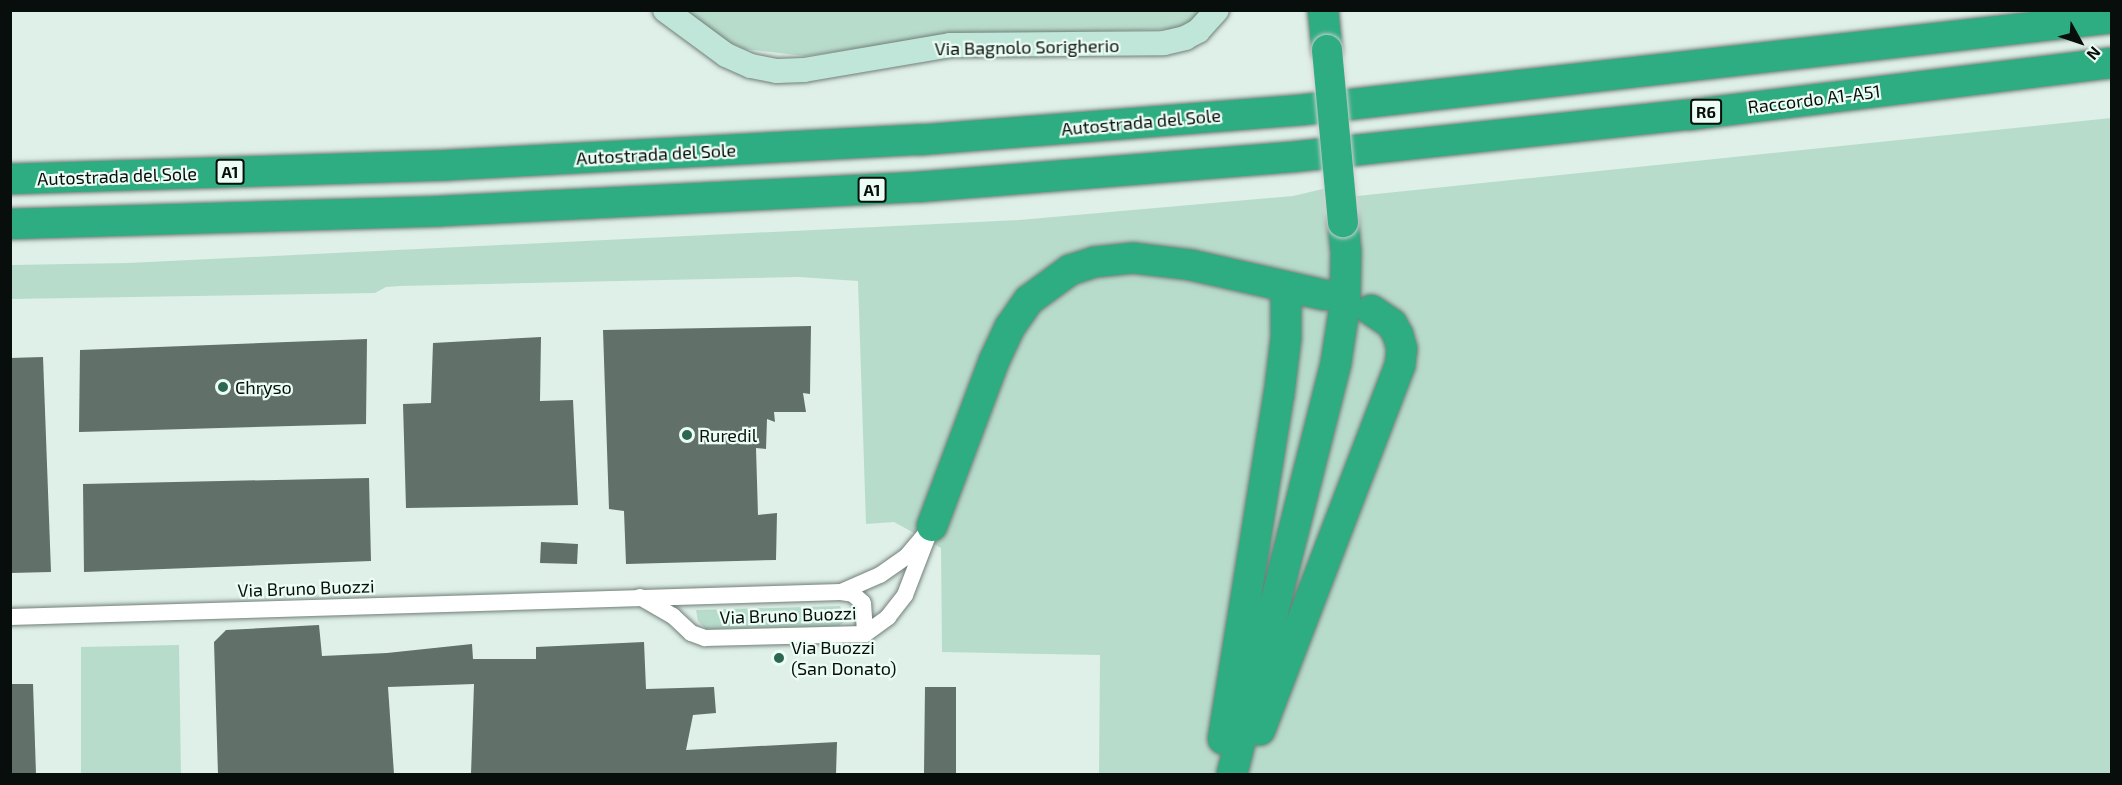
<!DOCTYPE html>
<html>
<head>
<meta charset="utf-8">
<style>
  body { margin:0 }
  #map { position:relative; width:2122px; height:785px; overflow:hidden; background:#dff0e8; font-family:"Exo 2",sans-serif }
  div>[style] { position:absolute }
  .green>* { inset:0; background:#b8dccb }
  .building>* { inset:0; background:#617069 }
  .roads { filter:drop-shadow(0 0 2px #707f78) drop-shadow(0 0 2px #707f78) }
  .street>* { height:16px; margin:-8px; padding:0 8px; transform-origin:8px; border-radius:8px; background:#fff }
  .secondary>* { height:24px; margin:-12px; padding:0 12px; transform-origin:12px; border-radius:12px; background:#c0e6da }
  .highway>* { height:30px; margin:-15px; padding:0 15px; transform-origin:15px; border-radius:15px; background:#2ead83 }
  .bridges { filter:drop-shadow(0 0 2px #cecfce) drop-shadow(0 0 2px #cecfce) }
  .highway-bridge>* { height:30px; margin:-15px; padding:0 15px; transform-origin:15px; border-radius:15px; background:#2ead83 }
  .dots>* { width:16px; height:16px; translate:-50% -50%; box-sizing:border-box; border:3px solid #ecfdf5; border-radius:50% }
  span { translate:-50% -50%; white-space:nowrap; text-align:center; line-height:1.15; -webkit-text-stroke:4.5px #ecfdf5; paint-order:stroke }
  .shield-label span { padding:2px 4px; background:#ecfdf5; border:2px solid; border-radius:4px; -webkit-text-stroke-width:0 }
  .shield-label { font-size:16px; color:#080e0b; font-weight:700 }
  .street-label { font-size:18px; color:#080e0b }
  .poi-label { font-size:18px; color:#080e0b }
  .left { translate:0 -50%; text-align:left }
  .frame { position:absolute; inset:0; border:12px solid #080e0b; pointer-events:none }
  .north { position:absolute; left:2050px; top:12px; width:60px; height:60px; -webkit-text-stroke:4px #ecfdf5; paint-order:stroke; rotate:130deg; font-size:16px; font-weight:700; line-height:24px; text-align:center; color:#080e0b }
  .north::after { content:''; display:block; margin:auto; width:21px; height:27px; background:#080e0b; clip-path:polygon(50% 0,100% 100%,50% 72%,0 100%) }
</style>
</head>
<body>
<div id="map">
  <div class="green">
    <i style="clip-path:polygon(685px 11px,1202px 11px,1190px 22px,1173px 29px,949px 35px,805px 56px,744px 49px,719px 37px)"></i>
    <i style="clip-path:polygon(2111px 118px,2111px 774px,1099px 774px,1100px 655px,942px 652px,941px 548px,894px 522px,866px 524px,858px 281px,799px 277px,575px 282px,400px 286px,386px 287px,375px 293px,11px 299px,11px 265px,128px 263px,1019px 220px,1293px 196px,1327px 188px,1328px 199px)"></i>
    <i style="clip-path:polygon(840px 606px,845px 621px,839px 626px,706px 629px,698px 621px,696px 610px)"></i>
    <i style="clip-path:polygon(179px 645px,181px 774px,81px 774px,81px 647px)"></i>
  </div>
  <div class="building">
    <i style="clip-path:polygon(811px 326px,810px 394px,803px 393px,806px 412px,774px 412px,775px 422px,767px 419px,766px 449px,756px 448px,758px 515px,777px 513px,776px 560px,626px 564px,624px 511px,609px 509px,603px 330px)"></i>
    <i style="clip-path:polygon(541px 337px,540px 401px,573px 400px,578px 505px,406px 508px,403px 404px,431px 403px,433px 343px)"></i>
    <i style="clip-path:polygon(367px 339px,366px 424px,79px 432px,80px 350px)"></i>
    <i style="clip-path:polygon(43px 357px,51px 572px,10px 573px,10px 358px)"></i>
    <i style="clip-path:polygon(369px 478px,371px 561px,84px 572px,83px 484px)"></i>
    <i style="clip-path:polygon(541px 542px,578px 544px,577px 564px,540px 563px)"></i>
    <i style="clip-path:polygon(319px 625px,322px 656px,387px 653px,472px 644px,473px 659px,536px 659px,536px 647px,644px 642px,646px 689px,714px 687px,716px 713px,693px 715px,686px 750px,837px 742px,836px 774px,471px 774px,474px 684px,388px 687px,394px 774px,218px 774px,214px 642px,226px 630px)"></i>
    <i style="clip-path:polygon(10px 684px,33px 684px,36px 774px,10px 774px)"></i>
    <i style="clip-path:polygon(925px 687px,956px 687px,956px 774px,924px 774px)"></i>
  </div>
  <div class="roads">
    <div class="street">
      <i style="left:841px;top:592px;width:12px;rotate:9deg"></i>
      <i style="left:853px;top:594px;width:13px;rotate:42deg"></i>
      <i style="left:863px;top:603px;width:31px;rotate:86deg"></i>
      <i style="left:640px;top:597px;width:38px;rotate:30deg"></i>
      <i style="left:673px;top:616px;width:25px;rotate:43deg"></i>
      <i style="left:691px;top:633px;width:15px;rotate:20deg"></i>
      <i style="left:705px;top:638px;width:160px;rotate:-1.4deg"></i>
      <i style="left:865px;top:634px;width:29px;rotate:-36deg"></i>
      <i style="left:888px;top:617px;width:28px;rotate:-52deg"></i>
      <i style="left:905px;top:595px;width:61px;rotate:-68.9deg"></i>
      <i style="left:10px;top:617px;width:831px;rotate:-1.72deg"></i>
      <i style="left:841px;top:592px;width:43px;rotate:-23.6deg"></i>
      <i style="left:880px;top:575px;width:33px;rotate:-35deg"></i>
      <i style="left:907px;top:556px;width:39px;rotate:-50deg"></i>
    </div>
    <div class="secondary">
      <i style="left:665px;top:10px;width:76px;rotate:36.4deg"></i>
      <i style="left:726px;top:55px;width:27px;rotate:24deg"></i>
      <i style="left:751px;top:66px;width:26px;rotate:11deg"></i>
      <i style="left:777px;top:71px;width:27px;rotate:-2deg"></i>
      <i style="left:804px;top:70px;width:148px;rotate:-9.7deg"></i>
      <i style="left:950px;top:45px;width:214px;rotate:-0.5deg"></i>
      <i style="left:1164px;top:43px;width:22px;rotate:-13deg"></i>
      <i style="left:1185px;top:38px;width:15px;rotate:-28deg"></i>
      <i style="left:1198px;top:31px;width:28px;rotate:-48deg"></i>
    </div>
    <div class="highway">
      <i style="left:1323px;top:10px;width:40px;rotate:84.3deg"></i>
      <i style="left:10px;top:179px;width:440px;rotate:-1.8deg"></i>
      <i style="left:450px;top:165px;width:470px;rotate:-3.1deg"></i>
      <i style="left:919px;top:140px;width:383px;rotate:-4.5deg"></i>
      <i style="left:1301px;top:110px;width:816px;rotate:-6.47deg"></i>
      <i style="left:10px;top:224px;width:432px;rotate:-1.7deg"></i>
      <i style="left:442px;top:211px;width:477px;rotate:-2.9deg"></i>
      <i style="left:918px;top:187px;width:375px;rotate:-4.6deg"></i>
      <i style="left:1292px;top:157px;width:398px;rotate:-6.1deg"></i>
      <i style="left:1688px;top:115px;width:427px;rotate:-7deg"></i>
      <i style="left:932px;top:526px;width:176px;rotate:-69.4deg"></i>
      <i style="left:994px;top:361px;width:38px;rotate:-65deg"></i>
      <i style="left:1010px;top:327px;width:33px;rotate:-55deg"></i>
      <i style="left:1029px;top:300px;width:51px;rotate:-36.2deg"></i>
      <i style="left:1070px;top:270px;width:26px;rotate:-18deg"></i>
      <i style="left:1095px;top:262px;width:38px;rotate:-6deg"></i>
      <i style="left:1133px;top:258px;width:58px;rotate:6.9deg"></i>
      <i style="left:1191px;top:265px;width:136px;rotate:12.7deg"></i>
      <i style="left:1260px;top:730px;width:391px;rotate:-69deg"></i>
      <i style="left:1400px;top:365px;width:16px;rotate:-83deg"></i>
      <i style="left:1402px;top:349px;width:15px;rotate:-106deg"></i>
      <i style="left:1398px;top:335px;width:13px;rotate:-119deg"></i>
      <i style="left:1392px;top:324px;width:25px;rotate:-146deg"></i>
      <i style="left:1223px;top:739px;width:349px;rotate:-80.8deg"></i>
      <i style="left:1279px;top:395px;width:57px;rotate:-83deg"></i>
      <i style="left:1286px;top:338px;width:51px;rotate:-90deg"></i>
      <i style="left:1232px;top:774px;width:425px;rotate:-75.8deg"></i>
      <i style="left:1336px;top:362px;width:58px;rotate:-81deg"></i>
      <i style="left:1345px;top:305px;width:53px;rotate:-88.9deg"></i>
      <i style="left:1346px;top:252px;width:30px;rotate:-96deg"></i>
    </div>
  </div>
  <div class="bridges">
    <div class="highway-bridge">
      <i style="left:1327px;top:50px;width:173px;rotate:84.7deg"></i>
    </div>
  </div>
  <div class="dots">
    <i style="left:223px;top:387px;background:#2c6751"></i>
    <i style="left:687px;top:435px;background:#2c6751"></i>
    <i style="left:779px;top:658px;background:#2c6751"></i>
  </div>
  <div class="shield-label">
    <span style="left:1706px;top:112px">R6</span>
    <span style="left:230px;top:172px">A1</span>
    <span style="left:872px;top:190px">A1</span>
  </div>
  <div class="street-label">
    <span style="left:1027px;top:47px;rotate:-1deg">Via Bagnolo Sorigherio</span>
    <span style="left:1814px;top:99px;rotate:-7deg">Raccordo A1-A51</span>
    <span style="left:1141px;top:122px;rotate:-5deg">Autostrada del Sole</span>
    <span style="left:656px;top:154px;rotate:-3deg">Autostrada del Sole</span>
    <span style="left:117px;top:176px;rotate:-2deg">Autostrada del Sole</span>
    <span style="left:306px;top:588px;rotate:-2deg">Via Bruno Buozzi</span>
    <span style="left:788px;top:615px;rotate:-2deg">Via Bruno Buozzi</span>
  </div>
  <div class="poi-label">
    <span class="left" style="left:235px;top:387px">Chryso</span>
    <span class="left" style="left:699px;top:435px">Ruredil</span>
    <span class="left" style="left:791px;top:658px">Via Buozzi<br>(San Donato)</span>
  </div>
  <div class="frame"></div>
  <div class="north">N</div>
</div>
</body>
</html>
